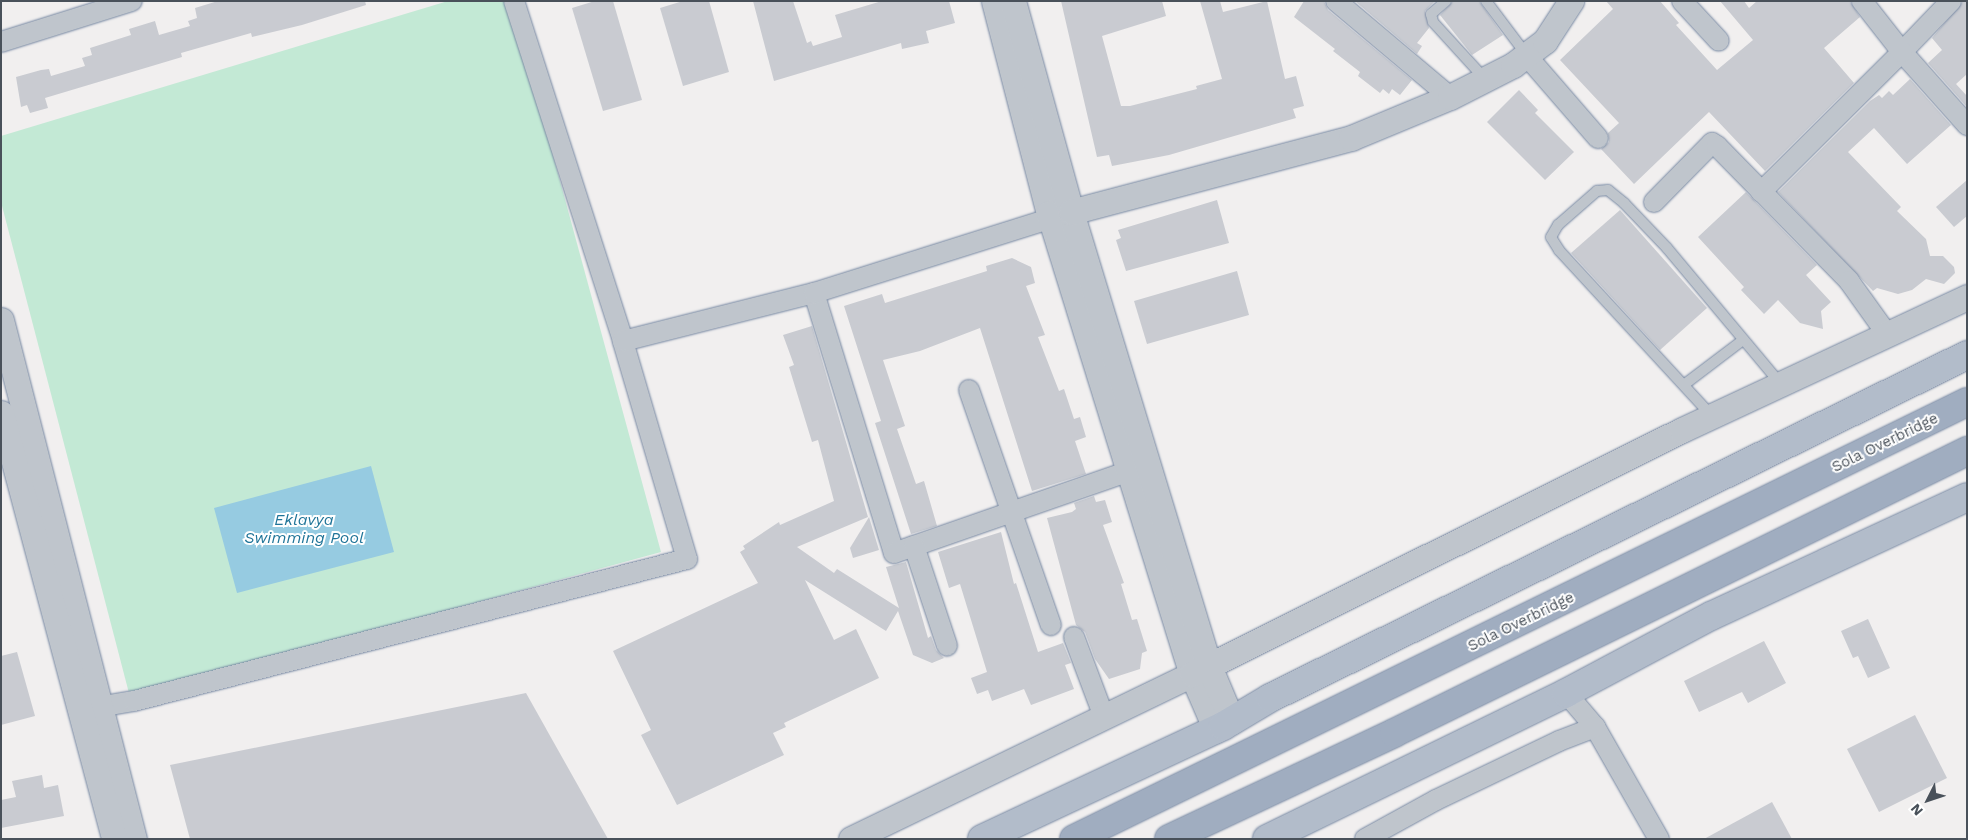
<!DOCTYPE html>
<html>
<head>
<meta charset="utf-8">
<style>
  body { margin:0 }
  #map { position:relative; width:1968px; height:840px; overflow:hidden; background:#f1efef; font-family:"Work Sans",sans-serif }
  div>[style] { position:absolute }
  .green>* { inset:0; background:#c3e9d5 }
  .water>* { inset:0; background:#96cbe1 }
  .building>* { inset:0; background:#c9cbd1 }
  .roads { filter:drop-shadow(0 0 1px #7889a3) drop-shadow(0 0 1px #7889a3) }
  .service>* { height:10px; margin:-5px; padding:0 5px; transform-origin:5px; border-radius:5px; background:#bfc5cc }
  .minor>* { height:20px; margin:-10px; padding:0 10px; transform-origin:10px; border-radius:10px; background:#bfc5cc }
  .tertiary>* { height:25px; margin:-12.5px; padding:0 12.5px; transform-origin:12.5px; border-radius:12.5px; background:#bfc5cc }
  .primary>* { height:28px; margin:-14px; padding:0 14px; transform-origin:14px; border-radius:14px; background:#b2bcca }
  .trunk>* { height:28px; margin:-14px; padding:0 14px; transform-origin:14px; border-radius:14px; background:#a0adc0 }
  span { translate:-50% -50%; white-space:nowrap; text-align:center; line-height:1.15; -webkit-text-stroke:4px #fff; paint-order:stroke }
  .street-label { font-size:15px; color:#49515a }
  .water-label { font-size:16px; color:#1f7498; font-style:italic }
  .frame { position:absolute; inset:0; border:2px solid #49515a; pointer-events:none }
  .north { position:absolute; left:1903px; top:775px; width:50px; height:50px; -webkit-text-stroke:4px #fff; paint-order:stroke; rotate:229deg; font-size:14px; font-weight:700; line-height:20px; text-align:center; color:#49515a }
  .north::after { content:''; display:block; margin:auto; width:18px; height:22px; background:#49515a; clip-path:polygon(50% 0,100% 100%,50% 72%,0 100%) }
</style>
</head>
<body>
<div id="map">
  <div class="green">
    <i style="clip-path:polygon(448px 1px,511px 1px,661px 552px,130px 697px,1px 202px,1px 136px)"></i>
  </div>
  <div class="water">
    <i style="clip-path:polygon(371px 466px,394px 552px,237px 593px,214px 508px)"></i>
  </div>
  <div class="building">
    <i style="clip-path:polygon(218px 1px,365px 1px,366px 5px,302px 25px,252px 37px,251px 33px,181px 53px,182px 57px,45px 98px,48px 108px,30px 113px,27px 105px,21px 107px,16px 77px,41px 70px,49px 69px,51px 76px,85px 66px,82px 58px,92px 55px,90px 48px,131px 35px,129px 29px,155px 21px,159px 35px,190px 26px,188px 21px,197px 18px,195px 8px)"></i>
    <i style="clip-path:polygon(595px 1px,613px 1px,642px 100px,603px 111px,572px 8px)"></i>
    <i style="clip-path:polygon(683px 1px,709px 1px,729px 72px,683px 86px,660px 8px)"></i>
    <i style="clip-path:polygon(753px 1px,793px 1px,807px 43px,811px 41px,813px 46px,842px 37px,835px 15px,882px 1px,949px 1px,955px 23px,926px 31px,929px 43px,902px 49px,901px 43px,774px 81px)"></i>
    <i style="clip-path:polygon(1061px 1px,1162px 1px,1166px 16px,1102px 36px,1121px 106px,1130px 106px,1197px 89px,1196px 86px,1222px 79px,1200px 1px,1220px 1px,1223px 12px,1267px 1px,1285px 79px,1296px 76px,1304px 106px,1293px 109px,1296px 118px,1169px 155px,1112px 166px,1109px 155px,1097px 157px)"></i>
    <i style="clip-path:polygon(1304px 1px,1324px 1px,1328px 10px,1412px 80px,1400px 95px,1392px 89px,1389px 94px,1383px 89px,1380px 93px,1358px 76px,1360px 72px,1333px 51px,1335px 49px,1294px 17px)"></i>
    <i style="clip-path:polygon(1355px 1px,1435px 1px,1425px 11px,1429px 28px,1417px 43px,1422px 46px,1417px 54px)"></i>
    <i style="clip-path:polygon(1453px 1px,1479px 1px,1503px 35px,1472px 55px,1440px 15px)"></i>
    <i style="clip-path:polygon(1606px 1px,1660px 1px,1679px 23px,1676px 25px,1717px 70px,1753px 40px,1720px 1px,1744px 1px,1749px 8px,1757px 1px,1850px 1px,1860px 17px,1824px 48px,1854px 83px,1765px 171px,1709px 112px,1634px 184px,1601px 149px,1609px 142px,1608px 133px,1619px 123px,1560px 60px,1613px 9px)"></i>
    <i style="clip-path:polygon(1963px 1px,1967px 1px,1967px 74px,1956px 84px,1967px 96px,1967px 107px,1928px 63px,1942px 50px,1932px 38px)"></i>
    <i style="clip-path:polygon(1910px 79px,1951px 125px,1907px 164px,1874px 128px,1848px 152px,1901px 207px,1897px 211px,1926px 239px,1930px 256px,1943px 256px,1954px 267px,1955px 273px,1944px 284px,1926px 279px,1912px 290px,1898px 294px,1877px 288px,1873px 291px,1778px 192px,1870px 101px,1879px 95px,1882px 98px,1889px 91px,1893px 95px)"></i>
    <i style="clip-path:polygon(1519px 90px,1538px 110px,1535px 113px,1574px 152px,1545px 180px,1487px 122px)"></i>
    <i style="clip-path:polygon(1967px 180px,1967px 216px,1954px 227px,1936px 207px)"></i>
    <i style="clip-path:polygon(1746px 192px,1817px 265px,1806px 275px,1831px 302px,1821px 311px,1823px 329px,1800px 323px,1778px 300px,1764px 314px,1741px 290px,1744px 287px,1698px 237px)"></i>
    <i style="clip-path:polygon(1217px 200px,1229px 243px,1126px 271px,1116px 240px,1121px 238px,1118px 230px)"></i>
    <i style="clip-path:polygon(1620px 210px,1707px 308px,1660px 350px,1571px 253px)"></i>
    <i style="clip-path:polygon(1012px 258px,1031px 267px,1035px 283px,1026px 286px,1045px 335px,1038px 337px,1059px 391px,1064px 389px,1074px 419px,1080px 417px,1086px 437px,1075px 441px,1086px 474px,1032px 491px,980px 328px,920px 351px,883px 360px,905px 426px,897px 429px,916px 484px,924px 481px,937px 526px,911px 534px,875px 423px,881px 421px,844px 306px,882px 294px,885px 303px,987px 271px,986px 266px)"></i>
    <i style="clip-path:polygon(1237px 271px,1249px 315px,1147px 344px,1134px 301px)"></i>
    <i style="clip-path:polygon(812px 326px,868px 517px,797px 547px,834px 573px,837px 569px,899px 608px,886px 567px,906px 562px,928px 638px,931px 636px,936px 650px,944px 658px,932px 663px,913px 655px,898px 611px,886px 631px,805px 580px,834px 640px,856px 629px,879px 678px,784px 723px,786px 727px,773px 733px,784px 755px,677px 805px,641px 735px,651px 730px,613px 651px,758px 583px,740px 552px,745px 549px,743px 546px,779px 522px,780px 525px,834px 501px,818px 440px,812px 442px,789px 367px,794px 365px,783px 335px)"></i>
    <i style="clip-path:polygon(1094px 496px,1096px 502px,1105px 500px,1112px 522px,1103px 525px,1124px 583px,1121px 584px,1132px 620px,1137px 619px,1147px 651px,1142px 653px,1140px 669px,1109px 679px,1095px 659px,1085px 632px,1076px 625px,1047px 518px,1072px 512px,1076px 509px,1074px 503px)"></i>
    <i style="clip-path:polygon(869px 517px,879px 550px,853px 558px,850px 548px)"></i>
    <i style="clip-path:polygon(1001px 532px,1014px 584px,1016px 583px,1038px 652px,1063px 643px,1071px 663px,1065px 665px,1074px 689px,1031px 705px,1024px 689px,992px 701px,988px 690px,977px 694px,971px 678px,987px 672px,960px 584px,949px 588px,938px 552px)"></i>
    <i style="clip-path:polygon(1868px 619px,1890px 668px,1868px 678px,1858px 656px,1853px 658px,1841px 631px)"></i>
    <i style="clip-path:polygon(1764px 641px,1786px 683px,1748px 703px,1742px 692px,1699px 712px,1684px 681px)"></i>
    <i style="clip-path:polygon(17px 652px,35px 716px,1px 725px,1px 656px)"></i>
    <i style="clip-path:polygon(526px 693px,608px 839px,190px 839px,170px 765px)"></i>
    <i style="clip-path:polygon(1915px 715px,1947px 778px,1879px 812px,1847px 749px)"></i>
    <i style="clip-path:polygon(42px 775px,44px 788px,58px 785px,64px 816px,1px 828px,1px 800px,16px 797px,12px 781px)"></i>
    <i style="clip-path:polygon(1772px 802px,1792px 839px,1704px 839px)"></i>
  </div>
  <div class="roads">
    <div class="service">
      <i style="left:1446px;top:1px;width:20px;rotate:139deg"></i>
      <i style="left:1431px;top:14px;width:8px;rotate:76deg"></i>
      <i style="left:1433px;top:22px;width:77px;rotate:47.6deg"></i>
      <i style="left:1486px;top:1px;width:66px;rotate:53deg"></i>
      <i style="left:1685px;top:384px;width:73px;rotate:-37.2deg"></i>
      <i style="left:1711px;top:415px;width:224px;rotate:-132.7deg"></i>
      <i style="left:1559px;top:250px;width:15px;rotate:-122deg"></i>
      <i style="left:1551px;top:237px;width:14px;rotate:-60deg"></i>
      <i style="left:1558px;top:225px;width:52px;rotate:-41.1deg"></i>
      <i style="left:1597px;top:191px;width:11px;rotate:-5deg"></i>
      <i style="left:1608px;top:190px;width:21px;rotate:39deg"></i>
      <i style="left:1624px;top:203px;width:62px;rotate:46.3deg"></i>
      <i style="left:1667px;top:248px;width:176px;rotate:50.1deg"></i>
    </div>
    <div class="minor">
      <i style="left:514px;top:1px;width:357px;rotate:72.2deg"></i>
      <i style="left:1336px;top:1px;width:149px;rotate:40.1deg"></i>
      <i style="left:1682px;top:1px;width:54px;rotate:47.2deg"></i>
      <i style="left:1951px;top:1px;width:71px;rotate:133.9deg"></i>
      <i style="left:1902px;top:52px;width:98px;rotate:48.3deg"></i>
      <i style="left:1px;top:42px;width:137px;rotate:-17.4deg"></i>
      <i style="left:1526px;top:55px;width:110px;rotate:49.1deg"></i>
      <i style="left:1761px;top:192px;width:199px;rotate:-44.8deg"></i>
      <i style="left:1902px;top:52px;width:65px;rotate:-128.1deg"></i>
      <i style="left:1654px;top:202px;width:83px;rotate:-45.5deg"></i>
      <i style="left:1712px;top:143px;width:6px;rotate:31deg"></i>
      <i style="left:1717px;top:146px;width:189px;rotate:45.6deg"></i>
      <i style="left:1849px;top:281px;width:65px;rotate:54.4deg"></i>
      <i style="left:814px;top:293px;width:272px;rotate:72.9deg"></i>
      <i style="left:894px;top:553px;width:250px;rotate:-19.2deg"></i>
      <i style="left:969px;top:390px;width:249px;rotate:70.8deg"></i>
      <i style="left:914px;top:546px;width:105px;rotate:71.7deg"></i>
      <i style="left:1074px;top:637px;width:85px;rotate:69.4deg"></i>
      <i style="left:1566px;top:693px;width:45px;rotate:49.5deg"></i>
      <i style="left:1595px;top:727px;width:129px;rotate:60.3deg"></i>
      <i style="left:87px;top:709px;width:48px;rotate:-9.7deg"></i>
      <i style="left:134px;top:701px;width:571px;rotate:-14.4deg"></i>
      <i style="left:687px;top:559px;width:227px;rotate:-106.4deg"></i>
      <i style="left:623px;top:341px;width:197px;rotate:-14.1deg"></i>
      <i style="left:814px;top:293px;width:262px;rotate:-17.5deg"></i>
      <i style="left:1365px;top:839px;width:81px;rotate:-28.8deg"></i>
      <i style="left:1436px;top:800px;width:136px;rotate:-25.6deg"></i>
      <i style="left:1559px;top:741px;width:39px;rotate:-21deg"></i>
    </div>
    <div class="tertiary">
      <i style="left:994px;top:1px;width:219px;rotate:75.5deg"></i>
      <i style="left:1049px;top:213px;width:483px;rotate:72.8deg"></i>
      <i style="left:1192px;top:674px;width:61px;rotate:66.8deg"></i>
      <i style="left:1013px;top:1px;width:219px;rotate:74.6deg"></i>
      <i style="left:1071px;top:212px;width:475px;rotate:73.1deg"></i>
      <i style="left:1209px;top:666px;width:60px;rotate:67.3deg"></i>
      <i style="left:1071px;top:212px;width:290px;rotate:-14.8deg"></i>
      <i style="left:1351px;top:138px;width:107px;rotate:-22.5deg"></i>
      <i style="left:1450px;top:97px;width:71px;rotate:-26.9deg"></i>
      <i style="left:1513px;top:65px;width:40px;rotate:-37deg"></i>
      <i style="left:1545px;top:41px;width:48px;rotate:-57deg"></i>
      <i style="left:1px;top:320px;width:536px;rotate:75.63deg"></i>
      <i style="left:1px;top:413px;width:441px;rotate:75.1deg"></i>
      <i style="left:851px;top:839px;width:379px;rotate:-25.8deg"></i>
      <i style="left:1192px;top:674px;width:547px;rotate:-26.47deg"></i>
      <i style="left:1682px;top:430px;width:315px;rotate:-25deg"></i>
    </div>
    <div class="primary">
      <i style="left:982px;top:839px;width:266px;rotate:-25.1deg"></i>
      <i style="left:1223px;top:726px;width:55px;rotate:-30.8deg"></i>
      <i style="left:1270px;top:698px;width:777px;rotate:-26.2deg"></i>
      <i style="left:1267px;top:839px;width:333px;rotate:-26deg"></i>
      <i style="left:1566px;top:693px;width:164px;rotate:-28deg"></i>
      <i style="left:1711px;top:616px;width:282px;rotate:-24.9deg"></i>
    </div>
    <div class="trunk">
      <i style="left:1074px;top:839px;width:994px;rotate:-26.08deg"></i>
      <i style="left:1169px;top:839px;width:249px;rotate:-25.2deg"></i>
      <i style="left:1394px;top:733px;width:639px;rotate:-26.2deg"></i>
    </div>
  </div>
  <div class="street-label">
    <span style="left:1885px;top:443px;rotate:-26deg">Sola Overbridge</span>
    <span style="left:1521px;top:622px;rotate:-26deg">Sola Overbridge</span>
  </div>
  <div class="water-label">
    <span style="left:304px;top:529px">Eklavya<br>Swimming Pool</span>
  </div>
  <div class="frame"></div>
  <div class="north">N</div>
</div>
</body>
</html>
